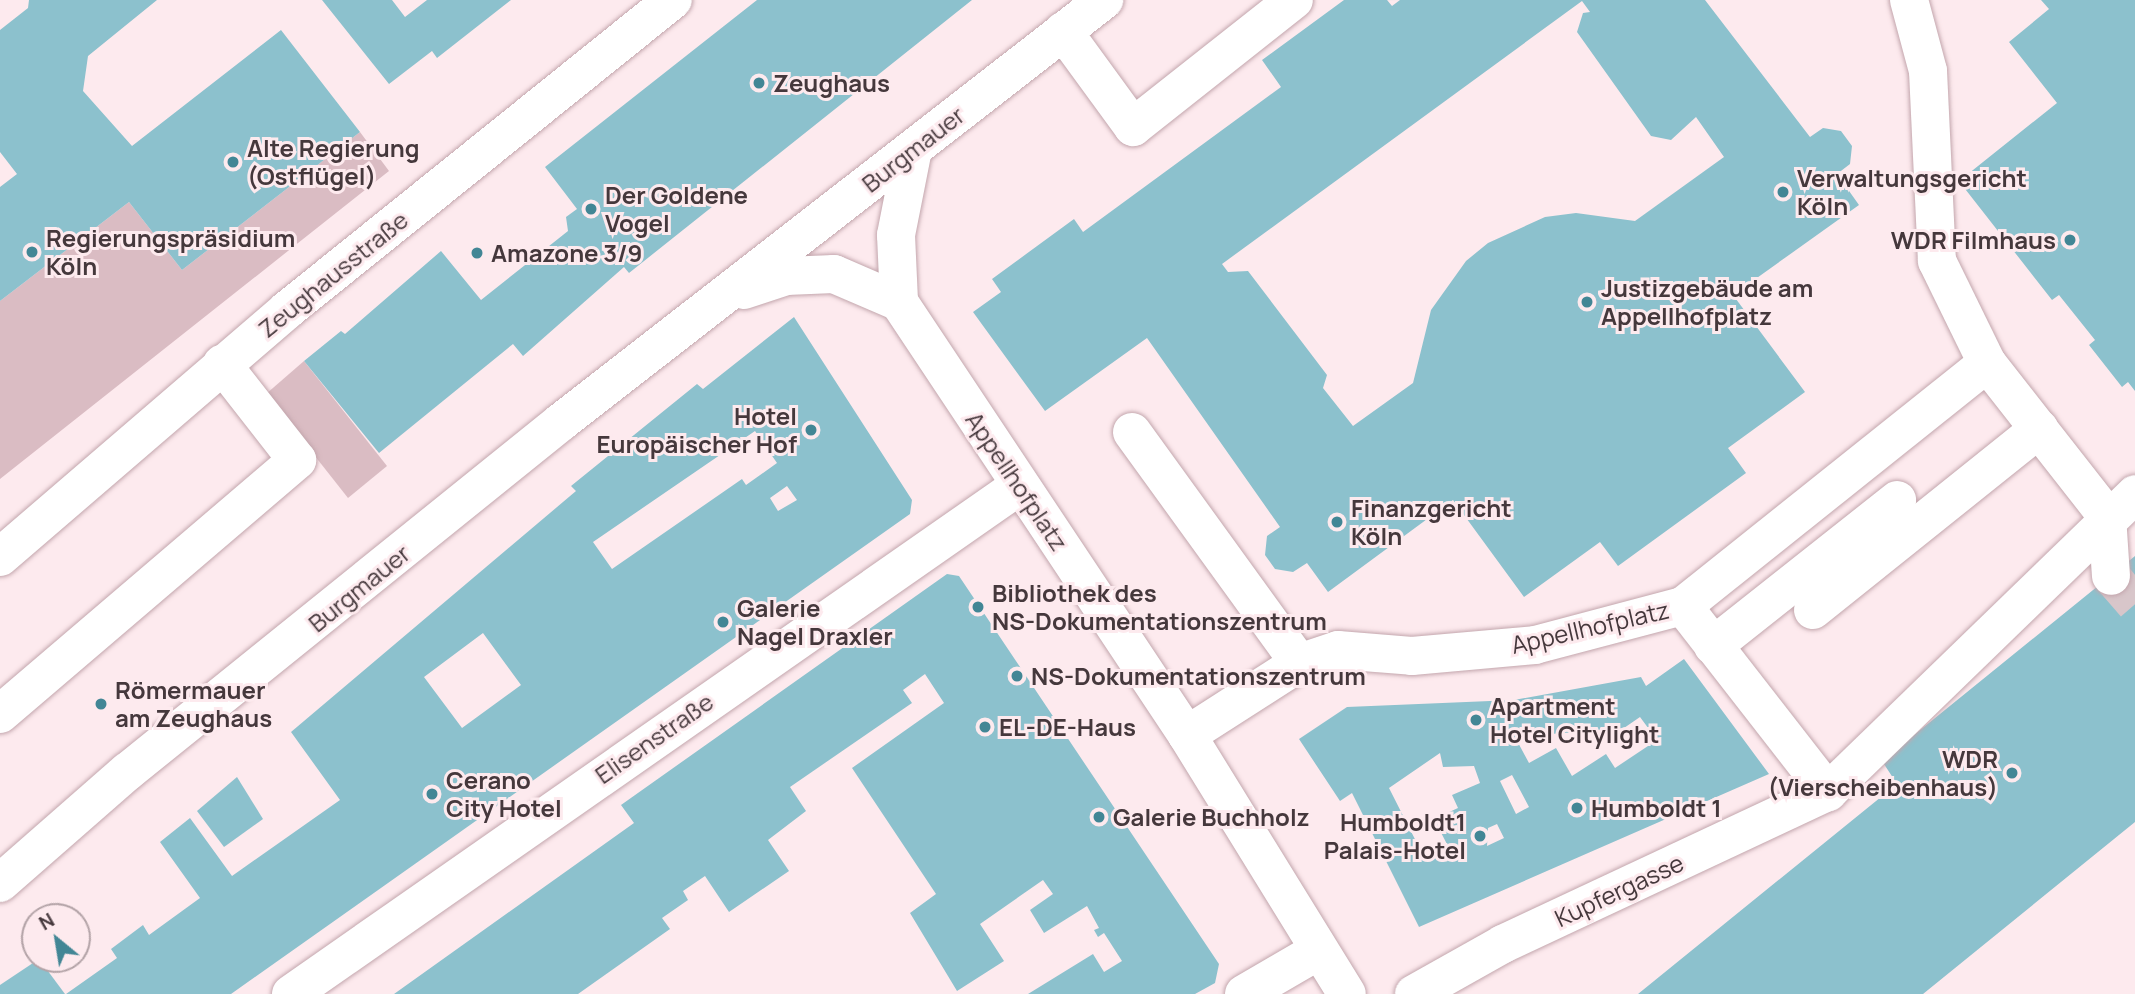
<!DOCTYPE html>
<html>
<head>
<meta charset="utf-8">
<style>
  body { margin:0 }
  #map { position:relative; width:2135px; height:994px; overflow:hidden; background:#fdeaee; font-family:Manrope,sans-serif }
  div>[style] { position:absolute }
  .green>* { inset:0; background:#dabcc3 }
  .building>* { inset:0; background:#8cc1cd }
  .minor-tunnel>* { height:38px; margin-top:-19px; transform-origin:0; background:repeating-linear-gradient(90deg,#d8c6ca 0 38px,transparent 0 57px) }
  .roads { filter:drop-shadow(0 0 2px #c3a6ad) drop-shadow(0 0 2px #c3a6ad) }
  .minor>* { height:38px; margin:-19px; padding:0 19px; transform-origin:19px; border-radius:19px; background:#fff }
  .dots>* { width:19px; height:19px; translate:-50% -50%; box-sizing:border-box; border:4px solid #fdeaee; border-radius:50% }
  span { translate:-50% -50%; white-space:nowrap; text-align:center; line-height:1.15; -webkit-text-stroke:6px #fdeaee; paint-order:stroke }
  .poi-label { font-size:24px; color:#45383c; font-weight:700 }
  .left { translate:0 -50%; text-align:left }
  .right { translate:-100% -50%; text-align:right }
  .street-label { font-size:24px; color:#45383c }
  .north { position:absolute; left:21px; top:903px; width:70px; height:70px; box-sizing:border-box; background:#fdeaee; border:2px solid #b3a3a7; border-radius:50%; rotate:330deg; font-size:19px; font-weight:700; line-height:28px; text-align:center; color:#45383c }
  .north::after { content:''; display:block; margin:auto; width:24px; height:32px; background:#428695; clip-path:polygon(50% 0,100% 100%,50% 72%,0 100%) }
</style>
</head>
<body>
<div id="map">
  <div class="green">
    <i style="clip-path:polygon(360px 132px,389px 171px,0 479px,0 301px,129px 202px,182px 270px)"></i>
    <i style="clip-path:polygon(304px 361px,387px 466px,348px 498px,266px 394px)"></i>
  </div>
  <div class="building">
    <i style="clip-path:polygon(29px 0,157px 0,88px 56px,83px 91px,132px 146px,281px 30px,360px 132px,182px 270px,129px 202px,0 301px,0 187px,17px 174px,0 152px,0 30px,28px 8px)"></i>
    <i style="clip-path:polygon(322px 0,392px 0,405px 17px,427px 0,511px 0,437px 58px,432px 51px,389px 84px)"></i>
    <i style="clip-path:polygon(757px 0,972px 0,629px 273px,624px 267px,523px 356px,513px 344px,379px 453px,304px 361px,341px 331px,345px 334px,441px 251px,481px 300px,568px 231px,566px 217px,577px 209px,545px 167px)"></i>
    <i style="clip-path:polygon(evenodd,1344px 0,1387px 0,1392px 6px,1400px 0,1705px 0,1810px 137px,1823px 128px,1841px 131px,1852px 146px,1850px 164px,1837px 174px,1859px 205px,1733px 295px,1805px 392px,1728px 448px,1746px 473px,1618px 566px,1600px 542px,1524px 597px,1453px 500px,1328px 592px,1307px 563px,1293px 572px,1275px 569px,1265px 555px,1267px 536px,1280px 527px,1147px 338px,1045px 411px,973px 312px,1001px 292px,992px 279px,1074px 219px,1083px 232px,1281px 87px,1262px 60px,1344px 0,1582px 1px,1590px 12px,1583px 13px,1577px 32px,1651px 136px,1671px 140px,1696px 117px,1724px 157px,1635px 221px,1576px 213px,1545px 217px,1488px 243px,1466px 261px,1431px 310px,1413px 383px,1353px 426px,1323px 388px,1327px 375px,1248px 271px,1228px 272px,1222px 264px,1582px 1px)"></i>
    <i style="clip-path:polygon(2041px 0,2135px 0,2135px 391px,2128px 382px,2122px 387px,2089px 345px,2095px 340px,2059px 295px,2052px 300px,1962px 185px,1971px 178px,1968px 174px,2057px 103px,2009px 42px,2049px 9px)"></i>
    <i style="clip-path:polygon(evenodd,794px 317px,912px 500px,910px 514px,231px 994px,66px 994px,117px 958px,111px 949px,143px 925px,149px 935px,200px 898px,160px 842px,190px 818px,232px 876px,340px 800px,291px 732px,576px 491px,571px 486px,697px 384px,703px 389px,794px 317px,755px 431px,777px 463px,746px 485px,742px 479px,612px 569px,593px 542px,755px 431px,794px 317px,787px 486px,797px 500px,778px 511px,770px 498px,787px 486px,794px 317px,483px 633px,521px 685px,462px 728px,424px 677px,483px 633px)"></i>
    <i style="clip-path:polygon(2135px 556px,2135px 822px,1923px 994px,1638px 994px,1897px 784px,1882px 761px)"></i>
    <i style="clip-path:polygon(947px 574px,959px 576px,1219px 964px,1215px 983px,1195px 994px,1028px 994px,1093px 954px,1104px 972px,1122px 961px,1104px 933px,1098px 937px,1094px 930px,1099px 928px,1087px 906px,1044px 933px,1030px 910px,1053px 894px,1043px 880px,980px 924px,1004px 961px,957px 991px,910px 913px,936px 894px,852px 768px,944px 703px,925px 674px,903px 690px,912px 703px,790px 787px,806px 811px,768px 840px,789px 871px,729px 912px,705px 876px,683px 891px,688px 900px,662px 918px,670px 929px,578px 994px,394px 994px,634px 823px,621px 805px)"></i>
    <i style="clip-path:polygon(evenodd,1684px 659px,1769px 774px,1419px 927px,1352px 793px,1340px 801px,1299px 739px,1347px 707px,1514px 700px,1641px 677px,1646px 686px,1684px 659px,1640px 717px,1657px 740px,1615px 768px,1606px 754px,1572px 776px,1556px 748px,1529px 763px,1515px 737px,1624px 728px,1640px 717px,1684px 659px,1440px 753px,1443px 767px,1474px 766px,1480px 783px,1452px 795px,1458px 808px,1434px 819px,1450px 850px,1425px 859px,1389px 788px,1440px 753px,1684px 659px,1512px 775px,1529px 807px,1516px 814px,1500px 781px,1512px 775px,1684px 659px,1497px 824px,1504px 838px,1487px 846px,1488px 828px,1497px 824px)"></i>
    <i style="clip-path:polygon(237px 777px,263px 819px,224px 847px,197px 811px)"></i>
    <i style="clip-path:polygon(39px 959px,65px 994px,0 994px,0 985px)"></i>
  </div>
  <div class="minor-tunnel">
    <i style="left:2111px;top:576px;width:37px;rotate:49deg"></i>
  </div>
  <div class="roads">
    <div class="minor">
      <i style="left:1909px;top:0;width:73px;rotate:75deg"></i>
      <i style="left:1928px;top:71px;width:190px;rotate:87.3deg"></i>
      <i style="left:1937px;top:261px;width:114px;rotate:63.9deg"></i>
      <i style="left:1987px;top:363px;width:194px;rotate:51.9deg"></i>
      <i style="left:2107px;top:516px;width:60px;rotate:86.2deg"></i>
      <i style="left:1063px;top:31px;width:119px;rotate:53.9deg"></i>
      <i style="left:1133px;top:127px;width:205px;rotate:-38.3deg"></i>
      <i style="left:913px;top:149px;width:88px;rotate:101.2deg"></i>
      <i style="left:896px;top:235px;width:67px;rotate:87.4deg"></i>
      <i style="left:899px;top:302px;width:520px;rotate:56.37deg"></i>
      <i style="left:1187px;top:735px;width:304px;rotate:58.3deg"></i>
      <i style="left:744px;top:290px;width:44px;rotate:-18.4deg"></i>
      <i style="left:786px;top:276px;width:48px;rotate:-2.4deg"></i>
      <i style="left:834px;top:274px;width:71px;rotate:23.3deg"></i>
      <i style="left:1132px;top:432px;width:285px;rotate:54.1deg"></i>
      <i style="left:0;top:557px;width:379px;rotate:-40.7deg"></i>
      <i style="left:287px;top:310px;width:495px;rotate:-38.8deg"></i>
      <i style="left:1683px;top:606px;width:236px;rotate:52.1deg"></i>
      <i style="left:1813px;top:610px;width:290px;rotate:-38.7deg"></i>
      <i style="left:1713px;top:646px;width:235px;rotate:-38.4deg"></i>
      <i style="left:0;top:714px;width:391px;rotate:-40.5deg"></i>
      <i style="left:297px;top:460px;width:122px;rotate:-128deg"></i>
      <i style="left:1187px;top:735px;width:133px;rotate:-32.7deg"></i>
      <i style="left:1299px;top:663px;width:41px;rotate:-18.4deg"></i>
      <i style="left:1338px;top:650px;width:74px;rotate:4.6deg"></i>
      <i style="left:1412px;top:656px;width:123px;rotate:-5.1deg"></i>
      <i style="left:1535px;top:645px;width:153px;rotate:-14.8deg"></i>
      <i style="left:1683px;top:606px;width:389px;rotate:-38.6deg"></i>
      <i style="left:0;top:883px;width:169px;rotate:-41.2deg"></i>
      <i style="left:127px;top:772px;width:558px;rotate:-38.88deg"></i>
      <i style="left:561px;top:422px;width:688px;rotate:-37.85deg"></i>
      <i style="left:291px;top:994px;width:888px;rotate:-34.91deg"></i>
      <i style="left:1244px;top:994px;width:86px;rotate:-30.2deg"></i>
      <i style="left:1414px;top:994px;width:102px;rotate:-29.3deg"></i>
      <i style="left:1503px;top:944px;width:359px;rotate:-25.1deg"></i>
      <i style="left:1828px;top:792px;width:428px;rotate:-44.1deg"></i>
    </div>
  </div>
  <div class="dots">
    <i style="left:759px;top:83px;background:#428695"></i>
    <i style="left:233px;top:162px;background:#428695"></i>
    <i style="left:1783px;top:192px;background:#428695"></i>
    <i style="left:591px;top:209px;background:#428695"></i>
    <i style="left:2070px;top:240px;background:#428695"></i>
    <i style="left:32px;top:252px;background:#428695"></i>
    <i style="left:477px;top:253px;background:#428695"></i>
    <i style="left:1587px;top:302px;background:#428695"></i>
    <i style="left:811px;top:430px;background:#428695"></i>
    <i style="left:1337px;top:522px;background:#428695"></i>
    <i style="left:978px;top:607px;background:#428695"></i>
    <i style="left:723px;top:622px;background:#428695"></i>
    <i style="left:1017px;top:676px;background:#428695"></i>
    <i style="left:101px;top:704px;background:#428695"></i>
    <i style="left:1476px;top:720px;background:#428695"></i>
    <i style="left:985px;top:727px;background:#428695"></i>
    <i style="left:2012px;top:773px;background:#428695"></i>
    <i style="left:432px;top:794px;background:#428695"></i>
    <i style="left:1577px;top:808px;background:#428695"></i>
    <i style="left:1099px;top:817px;background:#428695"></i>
    <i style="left:1480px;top:836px;background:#428695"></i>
  </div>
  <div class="poi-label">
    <span class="left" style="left:773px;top:83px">Zeughaus</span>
    <span class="left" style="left:247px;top:162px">Alte Regierung<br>(Ostflügel)</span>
    <span class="left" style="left:1797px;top:192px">Verwaltungsgericht<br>Köln</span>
    <span class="left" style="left:605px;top:209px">Der Goldene<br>Vogel</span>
    <span class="left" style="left:46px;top:252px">Regierungspräsidium<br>Köln</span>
    <span class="right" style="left:2056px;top:240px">WDR Filmhaus</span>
    <span class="left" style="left:491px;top:253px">Amazone 3/9</span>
    <span class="left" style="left:1601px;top:302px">Justizgebäude am<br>Appellhofplatz</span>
    <span class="right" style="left:797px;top:430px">Hotel<br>Europäischer Hof</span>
    <span class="left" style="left:1351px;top:522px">Finanzgericht<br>Köln</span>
    <span class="left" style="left:992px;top:607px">Bibliothek des<br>NS-Dokumentationszentrum</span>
    <span class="left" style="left:737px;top:622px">Galerie<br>Nagel Draxler</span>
    <span class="left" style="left:1031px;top:676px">NS-Dokumentationszentrum</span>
    <span class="left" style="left:115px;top:704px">Römermauer<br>am Zeughaus</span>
    <span class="left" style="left:1490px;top:720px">Apartment<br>Hotel Citylight</span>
    <span class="left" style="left:999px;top:727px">EL-DE-Haus</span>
    <span class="right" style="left:1998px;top:773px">WDR<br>(Vierscheibenhaus)</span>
    <span class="left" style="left:446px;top:794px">Cerano<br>City Hotel</span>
    <span class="left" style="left:1591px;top:808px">Humboldt 1</span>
    <span class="left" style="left:1113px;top:817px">Galerie Buchholz</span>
    <span class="right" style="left:1466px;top:836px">Humboldt1<br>Palais-Hotel</span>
  </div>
  <div class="street-label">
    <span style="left:913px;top:149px;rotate:-38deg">Burgmauer</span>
    <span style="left:333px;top:274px;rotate:-39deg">Zeughausstraße</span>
    <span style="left:1017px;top:481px;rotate:56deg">Appellhofplatz</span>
    <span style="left:359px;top:588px;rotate:-39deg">Burgmauer</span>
    <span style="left:1590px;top:627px;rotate:-13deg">Appellhofplatz</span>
    <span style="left:654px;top:738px;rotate:-35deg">Elisenstraße</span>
    <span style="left:1619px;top:890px;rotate:-25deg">Kupfergasse</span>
  </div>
  <div class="north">N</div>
</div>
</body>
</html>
